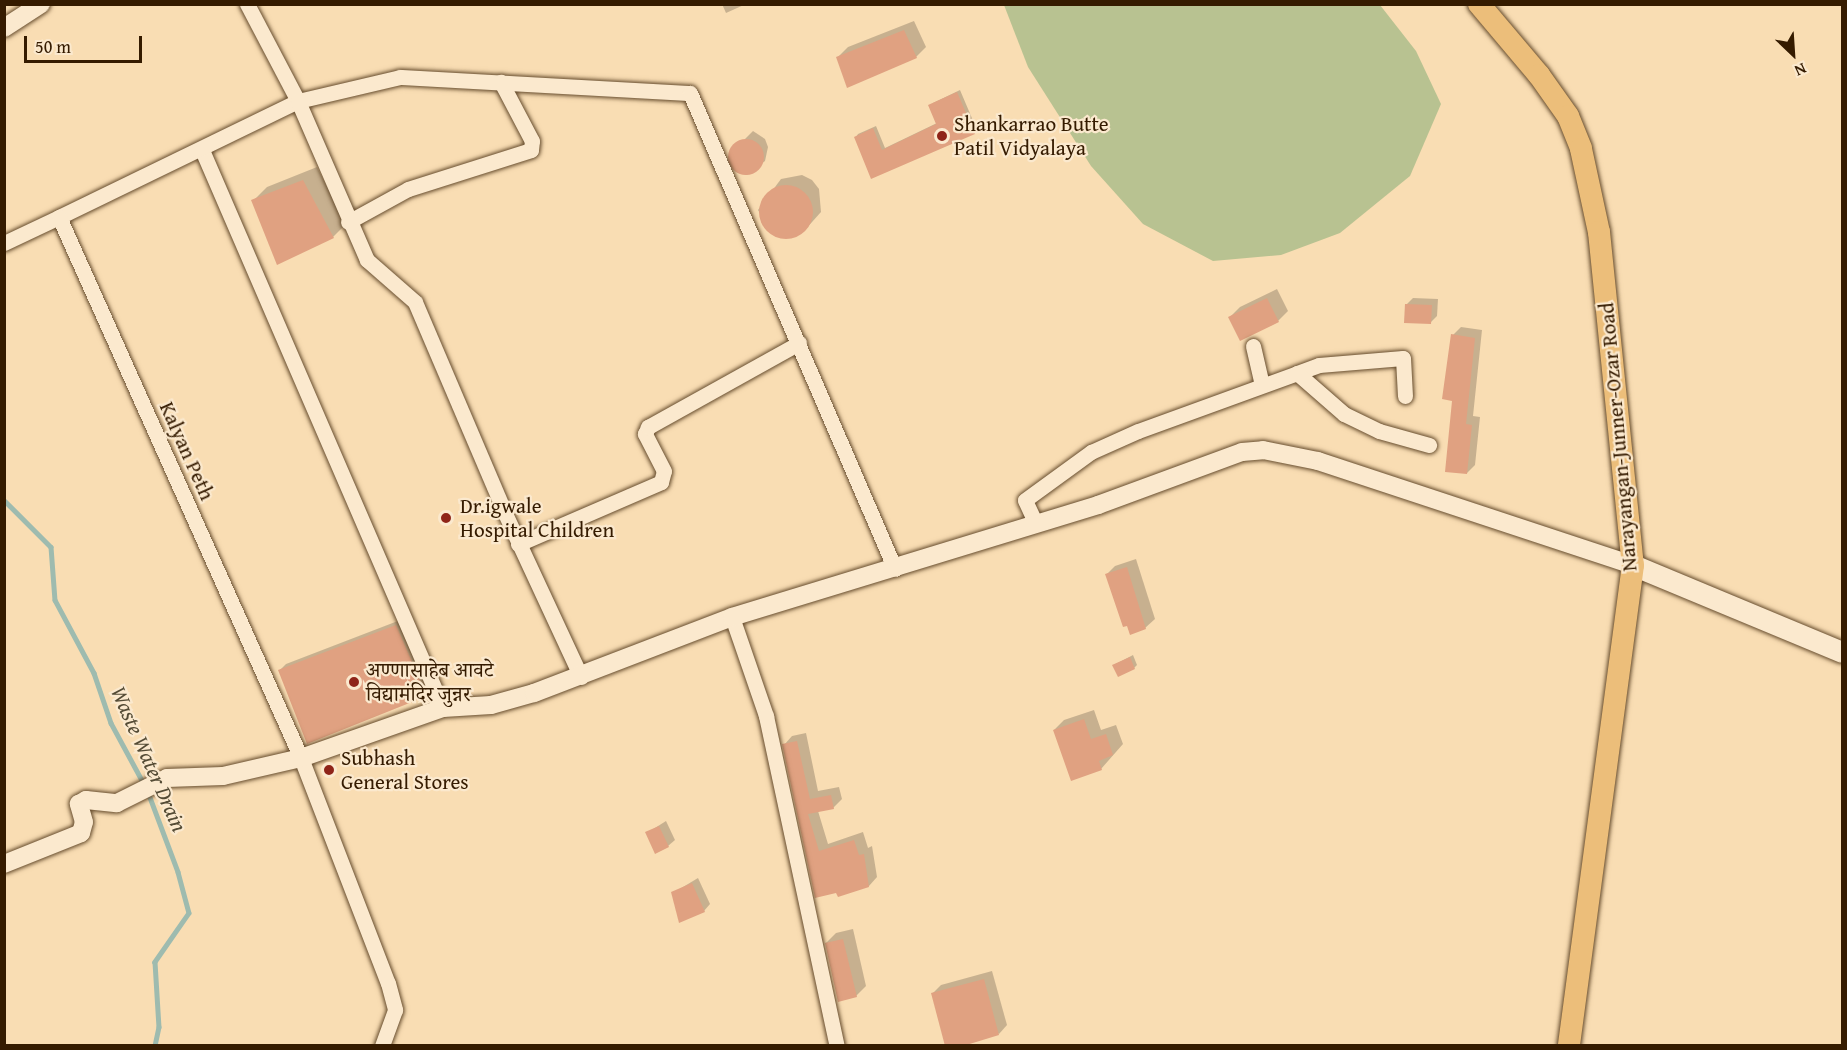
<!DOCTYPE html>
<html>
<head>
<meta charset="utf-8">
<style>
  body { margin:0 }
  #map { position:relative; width:1847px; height:1050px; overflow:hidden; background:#f9ddb3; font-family:"Gentium Book Plus","Noto Serif Devanagari",serif }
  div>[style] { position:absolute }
  .green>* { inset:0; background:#b8c291 }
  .shadow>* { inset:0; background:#0003 }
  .stream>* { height:4.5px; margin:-2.25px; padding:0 2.25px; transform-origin:2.25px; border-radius:2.25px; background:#9ebbaf }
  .building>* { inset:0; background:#e0a181 }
  .round { border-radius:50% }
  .roads { filter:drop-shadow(0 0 2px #664c2d) drop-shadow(0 0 2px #664c2d) }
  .minor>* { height:15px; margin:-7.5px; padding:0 7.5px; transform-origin:7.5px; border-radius:7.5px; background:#fbe9ce }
  .tertiary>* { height:18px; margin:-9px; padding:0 9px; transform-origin:9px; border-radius:9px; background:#fbe9ce }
  .secondary>* { height:21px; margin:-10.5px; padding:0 10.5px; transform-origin:10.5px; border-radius:10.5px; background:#fbe9ce }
  .primary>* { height:22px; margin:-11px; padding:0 11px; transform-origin:11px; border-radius:11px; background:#ecbe7a }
  .dots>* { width:16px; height:16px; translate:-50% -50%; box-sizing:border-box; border:3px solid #fbe9ce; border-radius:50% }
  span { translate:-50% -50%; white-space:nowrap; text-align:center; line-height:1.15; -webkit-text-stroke:4.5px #fbe9ce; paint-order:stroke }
  .poi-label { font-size:21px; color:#351b00 }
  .left { translate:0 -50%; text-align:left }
  .street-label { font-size:21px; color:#351b00 }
  .water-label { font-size:22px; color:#544b35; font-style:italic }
  .frame { position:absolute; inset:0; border:6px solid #351b00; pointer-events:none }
  .north { position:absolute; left:1763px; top:24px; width:60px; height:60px; -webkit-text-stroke:4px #fbe9ce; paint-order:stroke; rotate:155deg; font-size:16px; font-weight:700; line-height:24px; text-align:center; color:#351b00 }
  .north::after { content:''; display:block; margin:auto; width:21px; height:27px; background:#351b00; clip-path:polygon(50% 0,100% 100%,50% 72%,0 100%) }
  .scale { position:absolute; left:24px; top:36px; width:118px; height:27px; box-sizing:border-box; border:3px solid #351b00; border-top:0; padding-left:8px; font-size:18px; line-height:21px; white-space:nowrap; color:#351b00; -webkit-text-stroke:4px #fbe9ce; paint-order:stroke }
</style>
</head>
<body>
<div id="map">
  <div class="green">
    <i style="clip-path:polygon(1004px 5px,1380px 5px,1416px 51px,1441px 104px,1410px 176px,1340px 233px,1281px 255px,1213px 261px,1143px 224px,1091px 166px,1028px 67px)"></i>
  </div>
  <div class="shadow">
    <i style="clip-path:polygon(722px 4px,746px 4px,726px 13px)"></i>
    <i style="clip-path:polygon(914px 21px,926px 47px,916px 57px,838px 57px,848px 47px)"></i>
    <i style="clip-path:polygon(960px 90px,977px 130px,975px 133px,872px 177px,856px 137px,858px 134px,876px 126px,885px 148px,937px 123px,933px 103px)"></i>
    <i style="clip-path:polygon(753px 131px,765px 139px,768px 147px,765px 161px,747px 175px,736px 172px,729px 155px)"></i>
    <i style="clip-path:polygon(317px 167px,346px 224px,333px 237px,253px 201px,267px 187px)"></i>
    <i style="clip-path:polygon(802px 175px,812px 180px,819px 189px,821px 212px,804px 231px,784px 238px,768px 228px,758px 210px,781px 179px)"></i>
    <i style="clip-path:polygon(1277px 289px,1288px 311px,1278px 321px,1230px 317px,1240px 307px)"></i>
    <i style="clip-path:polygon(1413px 298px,1438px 299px,1437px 316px,1431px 322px,1406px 305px)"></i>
    <i style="clip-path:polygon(1461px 327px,1482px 330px,1473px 416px,1480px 417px,1475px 465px,1467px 473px,1454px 399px,1453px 335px)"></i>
    <i style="clip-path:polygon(1136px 559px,1155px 619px,1145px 628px,1106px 575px,1115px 566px)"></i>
    <i style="clip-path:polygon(403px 619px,433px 688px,426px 695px,279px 671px,286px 664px)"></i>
    <i style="clip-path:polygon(1133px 655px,1137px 665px,1134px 668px,1114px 665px)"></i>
    <i style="clip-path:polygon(1094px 710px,1101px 730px,1116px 725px,1123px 744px,1101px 769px,1054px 730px,1064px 720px)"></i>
    <i style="clip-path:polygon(806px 733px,818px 791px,839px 787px,842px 799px,833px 808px,818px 811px,828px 844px,863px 832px,868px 848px,872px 846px,877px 877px,869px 886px,816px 896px,784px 745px,792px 736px)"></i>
    <i style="clip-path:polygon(666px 821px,675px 840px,668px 846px,647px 833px)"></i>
    <i style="clip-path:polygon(698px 878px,710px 904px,704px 911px,673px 893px)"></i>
    <i style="clip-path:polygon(853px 929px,866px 986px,856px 996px,826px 943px,836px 933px)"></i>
    <i style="clip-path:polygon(992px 971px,1007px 1025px,999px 1034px,932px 994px,941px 985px)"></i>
  </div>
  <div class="stream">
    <i style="left:4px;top:500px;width:66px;rotate:45deg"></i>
    <i style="left:51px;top:547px;width:53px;rotate:85.7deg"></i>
    <i style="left:55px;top:600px;width:83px;rotate:61.9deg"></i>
    <i style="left:94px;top:673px;width:53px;rotate:71.2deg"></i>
    <i style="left:111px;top:723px;width:69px;rotate:61.6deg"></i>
    <i style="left:148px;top:792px;width:85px;rotate:69.4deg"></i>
    <i style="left:178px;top:872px;width:42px;rotate:75deg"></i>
    <i style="left:189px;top:913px;width:60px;rotate:124.8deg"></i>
    <i style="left:155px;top:962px;width:65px;rotate:86.5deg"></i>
    <i style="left:159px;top:1027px;width:19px;rotate:102deg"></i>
  </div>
  <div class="building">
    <i style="clip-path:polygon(904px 30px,917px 58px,847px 88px,836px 57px)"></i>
    <i style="clip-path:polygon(957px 92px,975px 134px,871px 179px,854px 137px,873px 128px,882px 150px,936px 124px,928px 105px)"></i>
    <i class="round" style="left:728px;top:139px;width:36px;height:36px"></i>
    <i style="clip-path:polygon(303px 180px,334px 238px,277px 265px,251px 200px)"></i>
    <i class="round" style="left:759px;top:185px;width:54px;height:54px"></i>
    <i style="clip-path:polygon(1267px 298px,1279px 322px,1240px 341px,1228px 317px)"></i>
    <i style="clip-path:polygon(1405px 304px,1432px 305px,1431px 324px,1404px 323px)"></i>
    <i style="clip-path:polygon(1451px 334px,1475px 338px,1466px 424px,1472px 425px,1467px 474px,1445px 472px,1452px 401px,1442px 399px)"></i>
    <i style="clip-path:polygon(1127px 567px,1146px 629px,1130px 635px,1127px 626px,1123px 627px,1105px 574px)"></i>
    <i style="clip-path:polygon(396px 625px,427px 696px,307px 744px,278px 670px)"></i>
    <i style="clip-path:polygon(1130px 657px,1135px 669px,1118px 677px,1112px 665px)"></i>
    <i style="clip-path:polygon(1084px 719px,1091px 739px,1106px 734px,1113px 755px,1099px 761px,1102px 770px,1071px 781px,1053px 730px)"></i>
    <i style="clip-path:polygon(797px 741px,810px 799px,831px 795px,834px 809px,808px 814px,819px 851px,854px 840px,859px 855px,864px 854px,869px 887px,838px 897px,836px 893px,815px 898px,782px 744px)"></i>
    <i style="clip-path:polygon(659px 826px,669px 847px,655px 854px,645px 832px)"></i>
    <i style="clip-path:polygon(692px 883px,705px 912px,679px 923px,671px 892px)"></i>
    <i style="clip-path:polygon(843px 939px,857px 997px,838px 1002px,825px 943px)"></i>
    <i style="clip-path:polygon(984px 979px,999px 1035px,963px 1046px,945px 1046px,931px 993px)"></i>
  </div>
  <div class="roads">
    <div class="minor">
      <i style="left:202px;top:150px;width:608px;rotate:66.64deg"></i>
      <i style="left:59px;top:217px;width:266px;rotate:-25.9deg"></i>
      <i style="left:298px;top:101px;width:110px;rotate:-117.7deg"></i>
      <i style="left:348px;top:222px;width:68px;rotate:-28.8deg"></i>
      <i style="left:408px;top:189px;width:129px;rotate:-17.6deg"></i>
      <i style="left:531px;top:150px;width:9px;rotate:-84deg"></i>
      <i style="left:532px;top:141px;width:67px;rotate:-117.7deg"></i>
      <i style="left:4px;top:243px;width:61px;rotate:-25.3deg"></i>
      <i style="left:59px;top:217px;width:593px;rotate:65.9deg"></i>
      <i style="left:301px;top:758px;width:241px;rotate:68.9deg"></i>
      <i style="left:388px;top:983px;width:28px;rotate:75deg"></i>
      <i style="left:395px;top:1010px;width:38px;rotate:110deg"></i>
      <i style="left:1253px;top:346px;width:40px;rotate:77deg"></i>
      <i style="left:1297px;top:373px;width:23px;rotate:-20deg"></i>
      <i style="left:1319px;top:365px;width:84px;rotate:-4.8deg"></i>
      <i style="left:1403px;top:358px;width:38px;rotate:87deg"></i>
      <i style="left:1036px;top:524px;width:26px;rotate:-115deg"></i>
      <i style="left:1025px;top:500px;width:82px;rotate:-36deg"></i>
      <i style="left:1091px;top:452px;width:51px;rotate:-24.1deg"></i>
      <i style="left:1138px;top:431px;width:169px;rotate:-20deg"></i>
      <i style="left:1297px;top:373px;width:62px;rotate:41.1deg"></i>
      <i style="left:1344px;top:414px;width:39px;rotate:26deg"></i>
      <i style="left:1379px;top:431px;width:52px;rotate:15.6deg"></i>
      <i style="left:518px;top:544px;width:156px;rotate:-23.4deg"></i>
      <i style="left:661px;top:482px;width:11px;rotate:-75deg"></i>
      <i style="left:664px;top:471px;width:42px;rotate:-117.2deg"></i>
      <i style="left:645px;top:434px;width:8px;rotate:-67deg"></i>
      <i style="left:648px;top:427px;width:173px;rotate:-29.1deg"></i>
      <i style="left:732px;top:617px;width:105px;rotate:71deg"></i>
      <i style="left:766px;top:716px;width:338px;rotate:77.9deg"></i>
      <i style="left:581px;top:677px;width:181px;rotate:-114.9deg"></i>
      <i style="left:505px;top:513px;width:229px;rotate:-113.1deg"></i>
      <i style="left:415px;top:302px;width:64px;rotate:-138.8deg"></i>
      <i style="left:367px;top:260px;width:173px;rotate:-113.5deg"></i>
      <i style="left:298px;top:101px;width:105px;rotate:-13.2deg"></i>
      <i style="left:400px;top:77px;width:290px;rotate:3.2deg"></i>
      <i style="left:690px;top:93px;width:518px;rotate:66.7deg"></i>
    </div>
    <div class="tertiary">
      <i style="left:4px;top:28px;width:44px;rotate:-33deg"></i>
      <i style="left:4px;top:864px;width:83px;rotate:-21.9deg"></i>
      <i style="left:81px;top:833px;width:11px;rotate:-75deg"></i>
      <i style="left:84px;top:822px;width:19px;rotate:-106deg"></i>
      <i style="left:79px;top:804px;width:8px;rotate:-30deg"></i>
      <i style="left:86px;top:800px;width:31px;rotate:6deg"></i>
      <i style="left:117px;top:803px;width:56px;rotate:-26.6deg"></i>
      <i style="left:167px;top:778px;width:56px;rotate:-2deg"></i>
      <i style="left:223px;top:776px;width:80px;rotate:-13deg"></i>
      <i style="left:301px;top:758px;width:151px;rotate:-19.4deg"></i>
      <i style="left:443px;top:708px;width:48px;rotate:-3.6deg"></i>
      <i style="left:491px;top:705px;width:45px;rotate:-15.6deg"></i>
      <i style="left:534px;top:693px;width:212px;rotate:-21deg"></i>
      <i style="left:732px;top:617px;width:383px;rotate:-17deg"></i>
      <i style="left:1098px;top:505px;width:153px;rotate:-20.2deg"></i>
      <i style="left:1242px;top:452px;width:21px;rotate:-5deg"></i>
      <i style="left:1263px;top:450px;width:56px;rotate:11.3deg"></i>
      <i style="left:1318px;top:461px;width:332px;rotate:18.3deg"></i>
    </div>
    <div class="secondary">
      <i style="left:1633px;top:565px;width:226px;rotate:22.6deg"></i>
    </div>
    <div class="primary">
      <i style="left:1479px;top:4px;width:93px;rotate:49.8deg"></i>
      <i style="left:1539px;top:75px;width:50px;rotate:54.7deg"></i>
      <i style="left:1568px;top:116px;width:35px;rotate:68deg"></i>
      <i style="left:1581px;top:149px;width:85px;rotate:77.8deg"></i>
      <i style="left:1599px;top:232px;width:335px;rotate:84.2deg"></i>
      <i style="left:1633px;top:565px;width:485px;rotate:97.6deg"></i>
    </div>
  </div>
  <div class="dots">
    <i style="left:942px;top:136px;background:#8f2418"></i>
    <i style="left:446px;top:518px;background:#8f2418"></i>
    <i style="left:354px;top:682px;background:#8f2418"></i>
    <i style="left:329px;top:770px;background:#8f2418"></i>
  </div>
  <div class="poi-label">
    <span class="left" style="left:954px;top:136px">Shankarrao Butte<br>Patil Vidyalaya</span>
    <span class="left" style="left:460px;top:518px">Dr.igwale<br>Hospital Children</span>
    <span class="left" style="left:366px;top:682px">अण्णासाहेब आवटे<br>विद्यामंदिर जुन्नर</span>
    <span class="left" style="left:341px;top:770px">Subhash<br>General Stores</span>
  </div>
  <div class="street-label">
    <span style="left:1618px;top:437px;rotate:-95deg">Narayangan-Junner-Ozar Road</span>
    <span style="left:187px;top:451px;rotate:66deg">Kalyan Peth</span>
  </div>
  <div class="water-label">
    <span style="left:149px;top:759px;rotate:66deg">Waste Water Drain</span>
  </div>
  <div class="frame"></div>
  <div class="north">N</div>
  <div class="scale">50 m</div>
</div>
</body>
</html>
